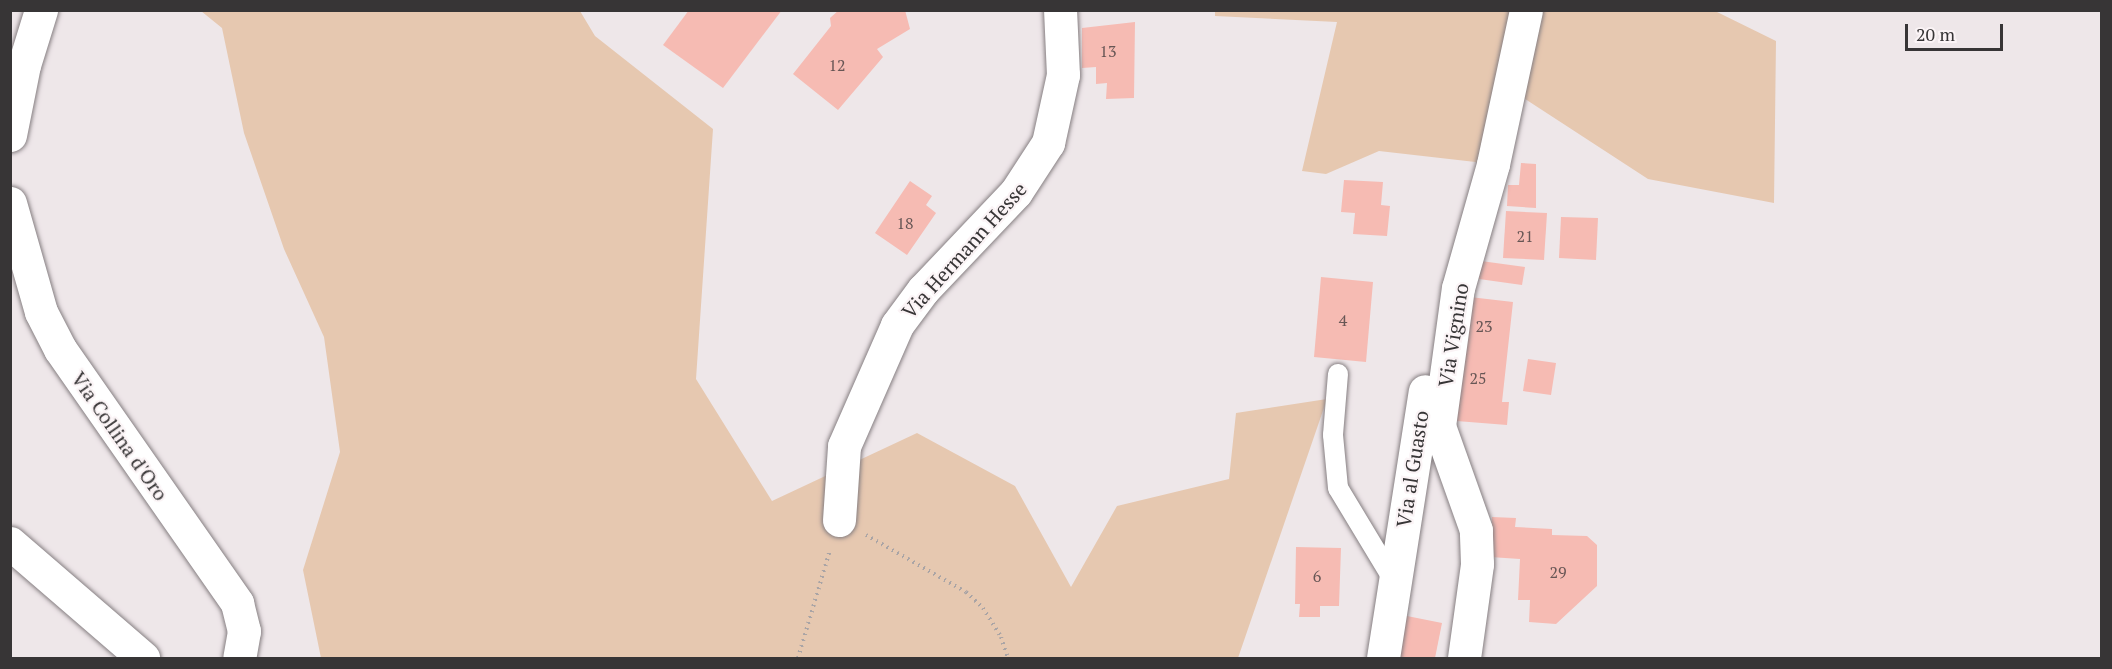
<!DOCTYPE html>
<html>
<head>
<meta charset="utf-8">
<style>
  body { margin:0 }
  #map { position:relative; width:2112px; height:669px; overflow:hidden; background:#eee7e9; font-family:"PT Serif",serif }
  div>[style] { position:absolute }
  .green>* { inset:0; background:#e6c8b0 }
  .building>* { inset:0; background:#f6bbb3 }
  .path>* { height:4px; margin-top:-2px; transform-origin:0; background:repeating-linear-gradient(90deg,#a9a4a5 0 1.5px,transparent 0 6px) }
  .roads { filter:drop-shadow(0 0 2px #867f82) drop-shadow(0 0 2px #867f82) }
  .service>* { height:20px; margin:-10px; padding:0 10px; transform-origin:10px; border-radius:10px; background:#fff }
  .minor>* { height:33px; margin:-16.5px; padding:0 16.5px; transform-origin:16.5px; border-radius:16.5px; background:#fff }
  .tertiary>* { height:33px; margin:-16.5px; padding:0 16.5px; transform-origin:16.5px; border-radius:16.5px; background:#fff }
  span { translate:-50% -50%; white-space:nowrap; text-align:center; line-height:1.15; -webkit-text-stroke:4.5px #fbf4f6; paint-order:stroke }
  .number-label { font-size:16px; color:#675655 }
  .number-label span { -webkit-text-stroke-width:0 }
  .street-label { font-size:20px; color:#373536 }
  .frame { position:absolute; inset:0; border:12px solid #373536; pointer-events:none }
  .scale { position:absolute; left:1905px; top:24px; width:98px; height:27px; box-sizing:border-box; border:3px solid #373536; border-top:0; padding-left:8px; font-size:18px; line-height:21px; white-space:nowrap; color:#373536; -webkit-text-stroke:4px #fbf4f6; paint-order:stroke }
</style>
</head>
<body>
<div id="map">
  <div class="green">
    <i style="clip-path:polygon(201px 11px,580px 11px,595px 36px,713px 129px,696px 379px,772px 501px,917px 433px,1015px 486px,1071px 587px,1117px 506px,1229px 479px,1236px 413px,1327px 399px,1238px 658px,321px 658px,303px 570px,340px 452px,324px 337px,284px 249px,244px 133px,222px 28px)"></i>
    <i style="clip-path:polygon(1215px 11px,1715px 11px,1776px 41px,1774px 203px,1648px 179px,1510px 89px,1493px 164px,1379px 151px,1326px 174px,1302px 171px,1337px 22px,1215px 16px)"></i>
  </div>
  <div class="building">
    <i style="clip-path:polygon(689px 10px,782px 10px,723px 88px,663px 45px)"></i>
    <i style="clip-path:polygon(839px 10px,905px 10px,910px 29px,877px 49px,883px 57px,838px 110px,793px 74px,831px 26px,830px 18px)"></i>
    <i style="clip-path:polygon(1135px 22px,1134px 98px,1106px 99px,1107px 83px,1096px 84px,1096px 67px,1082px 68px,1082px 28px)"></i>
    <i style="clip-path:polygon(1521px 163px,1536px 164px,1536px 208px,1507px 206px,1508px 185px,1519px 185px)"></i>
    <i style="clip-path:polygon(1344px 180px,1383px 182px,1381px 205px,1390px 206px,1387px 236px,1353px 234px,1355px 213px,1341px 212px)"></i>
    <i style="clip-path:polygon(910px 181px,932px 196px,926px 205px,936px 213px,907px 255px,875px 233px)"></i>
    <i style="clip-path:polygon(1506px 211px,1547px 213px,1544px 260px,1503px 258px)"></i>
    <i style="clip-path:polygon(1561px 217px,1598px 218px,1596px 260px,1559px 258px)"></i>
    <i style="clip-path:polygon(1481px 261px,1525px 267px,1522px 285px,1479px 279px)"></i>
    <i style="clip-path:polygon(1321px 277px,1373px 282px,1366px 362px,1314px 357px)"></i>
    <i style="clip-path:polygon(1461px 296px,1513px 302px,1502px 402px,1509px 402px,1507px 425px,1444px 420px)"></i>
    <i style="clip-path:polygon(1528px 359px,1556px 363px,1551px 395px,1523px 391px)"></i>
    <i style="clip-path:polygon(1492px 517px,1516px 518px,1515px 527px,1552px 529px,1552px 535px,1587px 536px,1597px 545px,1597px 586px,1556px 624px,1529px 622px,1530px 600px,1518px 600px,1520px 559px,1490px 557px)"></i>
    <i style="clip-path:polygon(1296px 547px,1341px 548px,1339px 606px,1320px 606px,1320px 617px,1299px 617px,1300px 604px,1295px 604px)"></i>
    <i style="clip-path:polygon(1402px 615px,1442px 623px,1435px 658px,1394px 657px)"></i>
  </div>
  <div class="path">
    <i style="left:866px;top:535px;width:115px;rotate:29.7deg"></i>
    <i style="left:966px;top:592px;width:23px;rotate:43deg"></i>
    <i style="left:983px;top:608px;width:34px;rotate:58deg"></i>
    <i style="left:1001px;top:637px;width:22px;rotate:72deg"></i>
    <i style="left:798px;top:658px;width:113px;rotate:-73.5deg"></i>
  </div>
  <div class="roads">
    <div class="service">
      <i style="left:1338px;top:374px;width:61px;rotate:94.7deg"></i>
      <i style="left:1333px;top:435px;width:53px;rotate:84.6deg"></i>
      <i style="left:1338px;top:488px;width:109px;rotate:58.9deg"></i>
    </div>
    <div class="minor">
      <i style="left:839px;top:520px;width:74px;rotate:-86.1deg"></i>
      <i style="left:844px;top:446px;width:132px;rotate:-66.3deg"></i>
      <i style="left:897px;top:325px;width:44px;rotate:-53.4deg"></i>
      <i style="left:923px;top:290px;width:135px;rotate:-46.5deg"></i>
      <i style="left:1016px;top:192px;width:59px;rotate:-56.9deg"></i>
      <i style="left:1048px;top:143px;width:70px;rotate:-77.6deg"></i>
      <i style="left:1063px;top:75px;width:65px;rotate:-92.6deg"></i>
      <i style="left:1383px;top:658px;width:270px;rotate:-81.1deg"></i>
      <i style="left:1464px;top:658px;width:95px;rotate:-82.1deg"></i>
      <i style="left:1477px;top:564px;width:34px;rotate:-92deg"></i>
      <i style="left:1476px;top:530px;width:110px;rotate:-109.6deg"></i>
      <i style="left:1439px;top:426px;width:139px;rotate:-82.2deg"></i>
      <i style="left:1458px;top:288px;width:129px;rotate:-74.2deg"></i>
      <i style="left:1493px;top:164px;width:157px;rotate:-77.9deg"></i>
    </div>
    <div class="tertiary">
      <i style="left:10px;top:135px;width:71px;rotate:-78.7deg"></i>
      <i style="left:24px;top:65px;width:58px;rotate:-72.8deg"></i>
      <i style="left:10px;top:203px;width:113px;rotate:74.1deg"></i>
      <i style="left:41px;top:312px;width:42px;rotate:62.8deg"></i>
      <i style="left:60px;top:349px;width:310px;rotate:55.1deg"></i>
      <i style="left:237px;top:603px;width:29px;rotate:76deg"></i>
      <i style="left:244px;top:631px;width:27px;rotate:100deg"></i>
      <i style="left:10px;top:543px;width:176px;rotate:40.8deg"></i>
    </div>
  </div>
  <div class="number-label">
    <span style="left:1108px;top:51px">13</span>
    <span style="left:837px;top:65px">12</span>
    <span style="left:905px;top:223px">18</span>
    <span style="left:1525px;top:236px">21</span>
    <span style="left:1343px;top:320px">4</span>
    <span style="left:1484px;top:326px">23</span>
    <span style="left:1478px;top:378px">25</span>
    <span style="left:1558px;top:572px">29</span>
    <span style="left:1317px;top:576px">6</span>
  </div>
  <div class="street-label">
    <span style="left:964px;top:250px;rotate:-48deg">Via Hermann Hesse</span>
    <span style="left:1453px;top:335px;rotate:-81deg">Via Vignino</span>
    <span style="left:120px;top:436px;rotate:55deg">Via Collina d'Oro</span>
    <span style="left:1412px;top:469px;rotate:-81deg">Via al Guasto</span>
  </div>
  <div class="frame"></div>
  <div class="scale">20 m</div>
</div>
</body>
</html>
